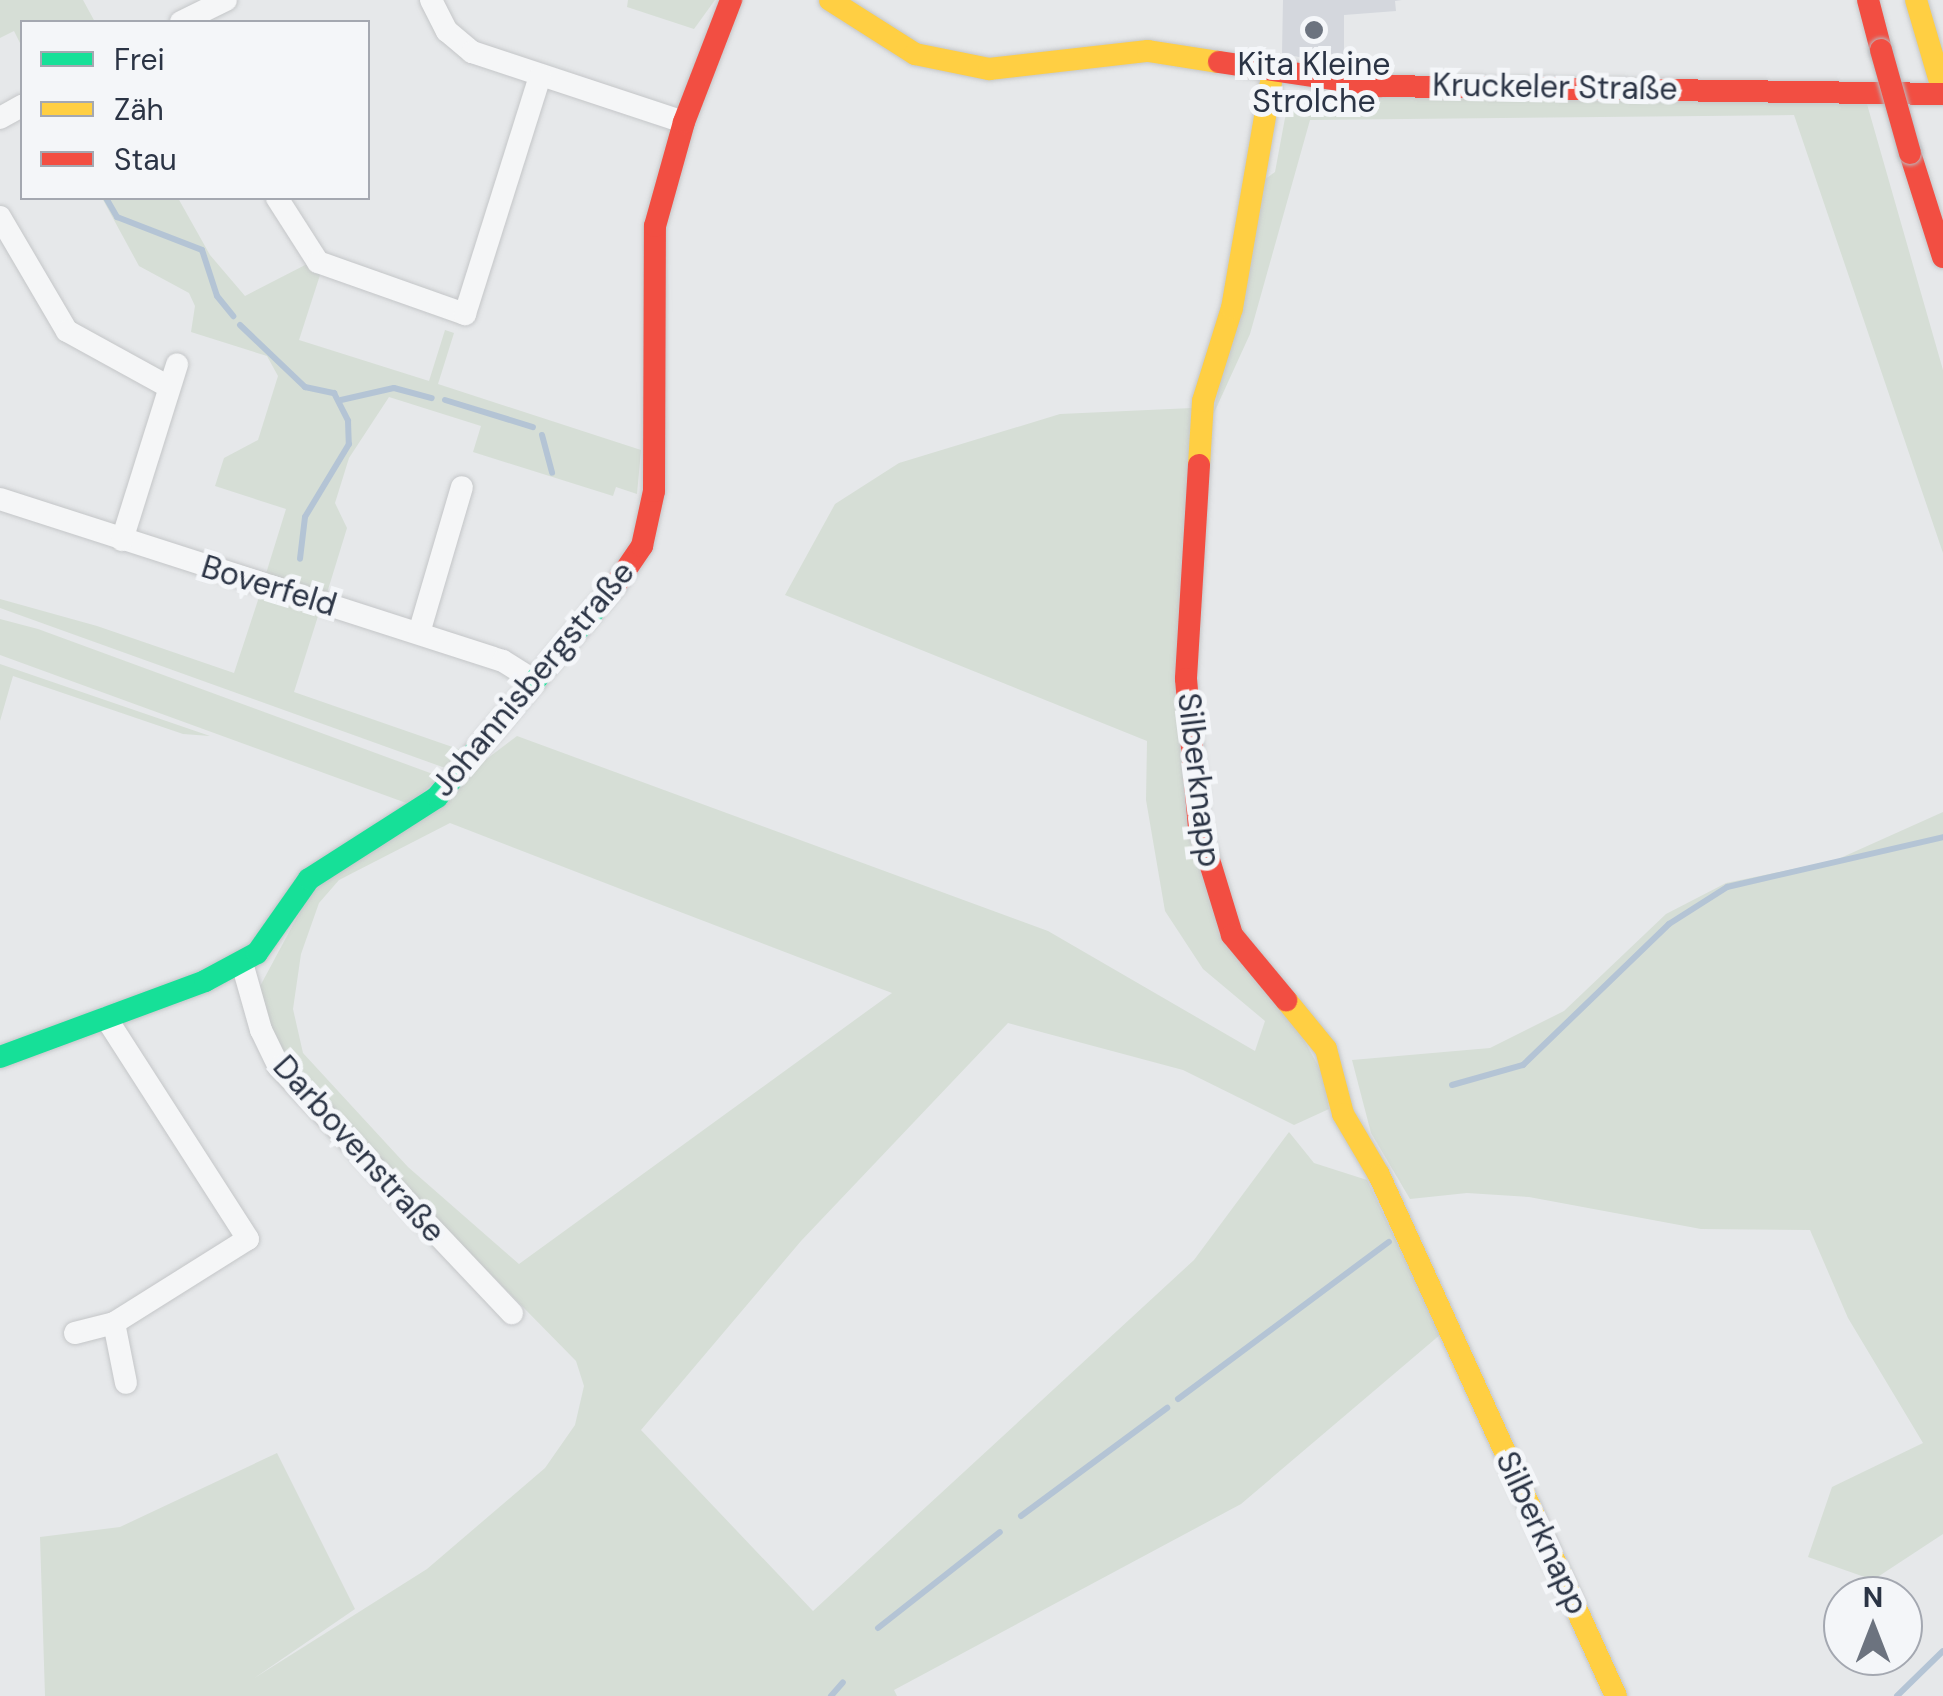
<!DOCTYPE html>
<html>
<head>
<meta charset="utf-8">
<style>
  body { margin:0 }
  #map { position:relative; width:1943px; height:1696px; overflow:hidden; background:#e6e8ea; font-family:"DM Sans",sans-serif }
  div>[style] { position:absolute }
  .built>* { inset:0; background:#d4d7dd }
  .green>* { inset:0; background:#d6ded6 }
  .stream>* { height:6px; margin:-3px; padding:0 3px; transform-origin:3px; border-radius:3px; background:#b4c4d5 }
  .roads { filter:drop-shadow(0 0 2px #c4c6c8) drop-shadow(0 0 2px #c4c6c8) }
  .street>* { height:22px; margin:-11px; padding:0 11px; transform-origin:11px; border-radius:11px; background:#f5f6f7 }
  .fast>* { height:22px; margin:-11px; padding:0 11px; transform-origin:11px; border-radius:11px; background:#16e098 }
  .slow>* { height:22px; margin:-11px; padding:0 11px; transform-origin:11px; border-radius:11px; background:#ffcf43 }
  .jam>* { height:22px; margin:-11px; padding:0 11px; transform-origin:11px; border-radius:11px; background:#f24e42 }
  .bridges { filter:drop-shadow(0 0 2px #b8bbbf) drop-shadow(0 0 2px #b8bbbf) }
  .jam-bridge>* { height:22px; margin:-11px; padding:0 11px; transform-origin:11px; border-radius:11px; background:#f24e42 }
  .dots>* { width:28px; height:28px; translate:-50% -50%; box-sizing:border-box; border:5px solid #f4f6f9; border-radius:50% }
  span { translate:-50% -50%; white-space:nowrap; text-align:center; line-height:1.15; -webkit-text-stroke:10px #f4f6f9; paint-order:stroke }
  .poi-label { font-size:32px; color:#2b3445 }
  .street-label { font-size:32px; color:#2b3445 }
  .legend { position:absolute; left:20px; top:20px; width:350px; height:180px; box-sizing:border-box; background:#f4f6f9; border:2px solid #a4a8b1; margin:0; padding:12px 18px; list-style:none; font-size:30px; color:#2b3445 }
  .legend li { display:flex; align-items:center; gap:20px; height:50px }
  .legend b { width:50px; border:2px solid #a4a8b1 }
  .north { position:absolute; left:1823px; top:1576px; width:100px; height:100px; box-sizing:border-box; background:#f4f6f9; border:2px solid #a4a8b1; border-radius:50%; rotate:0deg; font-size:28px; font-weight:700; line-height:40px; text-align:center; color:#2b3445 }
  .north::after { content:''; display:block; margin:auto; width:35px; height:45px; background:#6c737f; clip-path:polygon(50% 0,100% 100%,50% 72%,0 100%) }
</style>
</head>
<body>
<div id="map">
  <div class="built">
    <i style="clip-path:polygon(1283px 0,1402px 0,1395px 1px,1396px 11px,1344px 15px,1344px 68px,1282px 53px)"></i>
  </div>
  <div class="green">
    <i style="clip-path:polygon(0 0,83px 0,95px 22px,22px 22px,22px 47px,14px 31px,0 38px)"></i>
    <i style="clip-path:polygon(628px 0,715px 0,694px 29px,627px 7px)"></i>
    <i style="clip-path:polygon(1355px 95px,1867px 104px,1943px 370px,1943px 553px,1794px 115px,1310px 120px,1250px 334px,1213px 415px,1261px 182px,1275px 172px,1285px 118px,1294px 104px)"></i>
    <i style="clip-path:polygon(102px 198px,178px 198px,210px 255px,245px 296px,309px 263px,321px 272px,299px 340px,429px 381px,445px 330px,454px 333px,438px 384px,641px 450px,637px 494px,616px 487px,613px 496px,473px 452px,481px 426px,389px 397px,349px 458px,335px 503px,347px 528px,327px 593px,264px 580px,286px 509px,215px 486px,224px 458px,258px 440px,278px 376px,267px 356px,191px 332px,195px 306px,189px 293px,139px 266px)"></i>
    <i style="clip-path:polygon(evenodd,1192px 408px,1190px 830px,1323px 1075px,1329px 1109px,1294px 1125px,1183px 1070px,1008px 1023px,801px 1241px,641px 1430px,813px 1611px,1194px 1260px,1289px 1132px,1314px 1163px,1367px 1180px,1441px 1334px,1241px 1504px,894px 1690px,897px 1696px,45px 1696px,40px 1537px,120px 1527px,277px 1453px,355px 1609px,253px 1679px,427px 1569px,545px 1468px,575px 1425px,584px 1386px,576px 1361px,287px 1067px,267px 1031px,258px 990px,310px 893px,517px 736px,1048px 931px,1255px 1051px,1265px 1021px,1203px 969px,1165px 911px,1146px 800px,1147px 741px,785px 595px,835px 504px,899px 463px,1060px 414px,1192px 408px,450px 823px,662px 905px,892px 993px,519px 1264px,408px 1167px,303px 1053px,293px 1009px,301px 954px,319px 903px,339px 880px,450px 823px)"></i>
    <i style="clip-path:polygon(260px 594px,319px 613px,294px 692px,464px 751px,448px 769px,0 608px,0 599px,97px 626px,234px 673px)"></i>
    <i style="clip-path:polygon(0 619px,38px 629px,441px 777px,409px 804px,0 655px)"></i>
    <i style="clip-path:polygon(0 664px,210px 736px,183px 734px,13px 676px,0 721px)"></i>
    <i style="clip-path:polygon(1943px 812px,1943px 1534px,1873px 1580px,1808px 1557px,1832px 1487px,1923px 1443px,1848px 1318px,1810px 1230px,1701px 1229px,1529px 1197px,1467px 1193px,1410px 1199px,1371px 1133px,1352px 1060px,1490px 1048px,1564px 1011px,1666px 914px,1726px 883px,1836px 860px)"></i>
  </div>
  <div class="stream">
    <i style="left:106px;top:198px;width:22px;rotate:60deg"></i>
    <i style="left:117px;top:217px;width:91px;rotate:21.2deg"></i>
    <i style="left:202px;top:250px;width:48px;rotate:71.9deg"></i>
    <i style="left:217px;top:296px;width:26px;rotate:51deg"></i>
    <i style="left:240px;top:325px;width:90px;rotate:43.6deg"></i>
    <i style="left:305px;top:387px;width:30px;rotate:12deg"></i>
    <i style="left:334px;top:393px;width:31px;rotate:63deg"></i>
    <i style="left:348px;top:421px;width:23px;rotate:88deg"></i>
    <i style="left:349px;top:444px;width:85px;rotate:121.1deg"></i>
    <i style="left:305px;top:517px;width:42px;rotate:96.8deg"></i>
    <i style="left:341px;top:400px;width:54px;rotate:-12.8deg"></i>
    <i style="left:394px;top:388px;width:39px;rotate:15deg"></i>
    <i style="left:445px;top:400px;width:92px;rotate:17.1deg"></i>
    <i style="left:542px;top:435px;width:39px;rotate:75deg"></i>
    <i style="left:1452px;top:1085px;width:74px;rotate:-15.7deg"></i>
    <i style="left:1523px;top:1065px;width:203px;rotate:-44deg"></i>
    <i style="left:1669px;top:924px;width:69px;rotate:-32.5deg"></i>
    <i style="left:1727px;top:887px;width:222px;rotate:-13deg"></i>
    <i style="left:1178px;top:1399px;width:263px;rotate:-36.7deg"></i>
    <i style="left:1021px;top:1516px;width:182px;rotate:-36.5deg"></i>
    <i style="left:878px;top:1628px;width:155px;rotate:-38.2deg"></i>
    <i style="left:831px;top:1696px;width:18px;rotate:-49deg"></i>
    <i style="left:1897px;top:1696px;width:64px;rotate:-44.4deg"></i>
  </div>
  <div class="roads">
    <div class="street">
      <i style="left:431px;top:0;width:35px;rotate:63deg"></i>
      <i style="left:447px;top:31px;width:33px;rotate:40deg"></i>
      <i style="left:472px;top:52px;width:223px;rotate:18.3deg"></i>
      <i style="left:181px;top:22px;width:50px;rotate:-26.1deg"></i>
      <i style="left:0;top:118px;width:25px;rotate:-29deg"></i>
      <i style="left:277px;top:198px;width:76px;rotate:57.4deg"></i>
      <i style="left:318px;top:262px;width:156px;rotate:19.5deg"></i>
      <i style="left:465px;top:314px;width:250px;rotate:-72.5deg"></i>
      <i style="left:0;top:217px;width:132px;rotate:59.6deg"></i>
      <i style="left:67px;top:331px;width:116px;rotate:28.8deg"></i>
      <i style="left:0;top:499px;width:528px;rotate:17.85deg"></i>
      <i style="left:503px;top:661px;width:38px;rotate:32deg"></i>
      <i style="left:122px;top:540px;width:184px;rotate:-72.6deg"></i>
      <i style="left:419px;top:633px;width:152px;rotate:-73.6deg"></i>
      <i style="left:242px;top:963px;width:70px;rotate:74.2deg"></i>
      <i style="left:261px;top:1030px;width:41px;rotate:64.1deg"></i>
      <i style="left:279px;top:1067px;width:339px;rotate:46.6deg"></i>
      <i style="left:114px;top:1323px;width:61px;rotate:78.7deg"></i>
      <i style="left:75px;top:1333px;width:40px;rotate:-14.4deg"></i>
      <i style="left:114px;top:1323px;width:158px;rotate:-32.1deg"></i>
      <i style="left:248px;top:1239px;width:263px;rotate:-122.7deg"></i>
    </div>
    <div class="fast">
      <i style="left:0;top:1057px;width:219px;rotate:-20.3deg"></i>
      <i style="left:205px;top:981px;width:59px;rotate:-28.3deg"></i>
      <i style="left:257px;top:953px;width:90px;rotate:-54.9deg"></i>
      <i style="left:309px;top:879px;width:152px;rotate:-32.6deg"></i>
      <i style="left:437px;top:797px;width:275px;rotate:-49.9deg"></i>
    </div>
    <div class="slow">
      <i style="left:830px;top:0;width:101px;rotate:32.4deg"></i>
      <i style="left:915px;top:54px;width:76px;rotate:11.5deg"></i>
      <i style="left:989px;top:69px;width:160px;rotate:-6.5deg"></i>
      <i style="left:1148px;top:51px;width:72px;rotate:8.8deg"></i>
      <i style="left:1916px;top:0;width:96px;rotate:73.6deg"></i>
      <i style="left:1199px;top:465px;width:64px;rotate:-86.4deg"></i>
      <i style="left:1203px;top:401px;width:97px;rotate:-72.7deg"></i>
      <i style="left:1232px;top:308px;width:241px;rotate:-80.2deg"></i>
      <i style="left:1286px;top:1000px;width:63px;rotate:50.8deg"></i>
      <i style="left:1326px;top:1049px;width:67px;rotate:75.3deg"></i>
      <i style="left:1343px;top:1114px;width:71px;rotate:59.5deg"></i>
      <i style="left:1379px;top:1175px;width:572px;rotate:65.54deg"></i>
    </div>
    <div class="jam">
      <i style="left:1868px;top:0;width:52px;rotate:75.4deg"></i>
      <i style="left:1219px;top:62px;width:162px;rotate:8.5deg"></i>
      <i style="left:1379px;top:86px;width:564px;rotate:0.81deg"></i>
      <i style="left:1910px;top:153px;width:109px;rotate:72.4deg"></i>
      <i style="left:1199px;top:465px;width:214px;rotate:93.5deg"></i>
      <i style="left:1186px;top:679px;width:149px;rotate:85deg"></i>
      <i style="left:1199px;top:827px;width:113px;rotate:73deg"></i>
      <i style="left:1232px;top:935px;width:85px;rotate:50.3deg"></i>
      <i style="left:614px;top:587px;width:50px;rotate:-55.7deg"></i>
      <i style="left:642px;top:546px;width:56px;rotate:-77.7deg"></i>
      <i style="left:654px;top:491px;width:265px;rotate:-89.8deg"></i>
      <i style="left:655px;top:226px;width:108px;rotate:-74.4deg"></i>
      <i style="left:684px;top:122px;width:131px;rotate:-68.9deg"></i>
    </div>
  </div>
  <div class="bridges">
    <div class="jam-bridge">
      <i style="left:1881px;top:50px;width:107px;rotate:74.3deg"></i>
    </div>
  </div>
  <div class="dots">
    <i style="left:1314px;top:30px;background:#6c737f"></i>
  </div>
  <div class="poi-label">
    <span style="left:1314px;top:83px">Kita Kleine<br>Strolche</span>
  </div>
  <div class="street-label">
    <span style="left:1555px;top:87px;rotate:1deg">Kruckeler Straße</span>
    <span style="left:269px;top:586px;rotate:17deg">Boverfeld</span>
    <span style="left:533px;top:679px;rotate:-50deg">Johannisbergstraße</span>
    <span style="left:1199px;top:780px;rotate:83deg">Silberknapp</span>
    <span style="left:359px;top:1149px;rotate:48deg">Darbovenstraße</span>
    <span style="left:1542px;top:1533px;rotate:65deg">Silberknapp</span>
  </div>
  <ul class="legend">
  <li><b style="height:12px;background:#16e098"></b>Frei</li>
  <li><b style="height:12px;background:#ffcf43"></b>Zäh</li>
  <li><b style="height:12px;background:#f24e42"></b>Stau</li>
  </ul>
  <div class="north">N</div>
</div>
</body>
</html>
